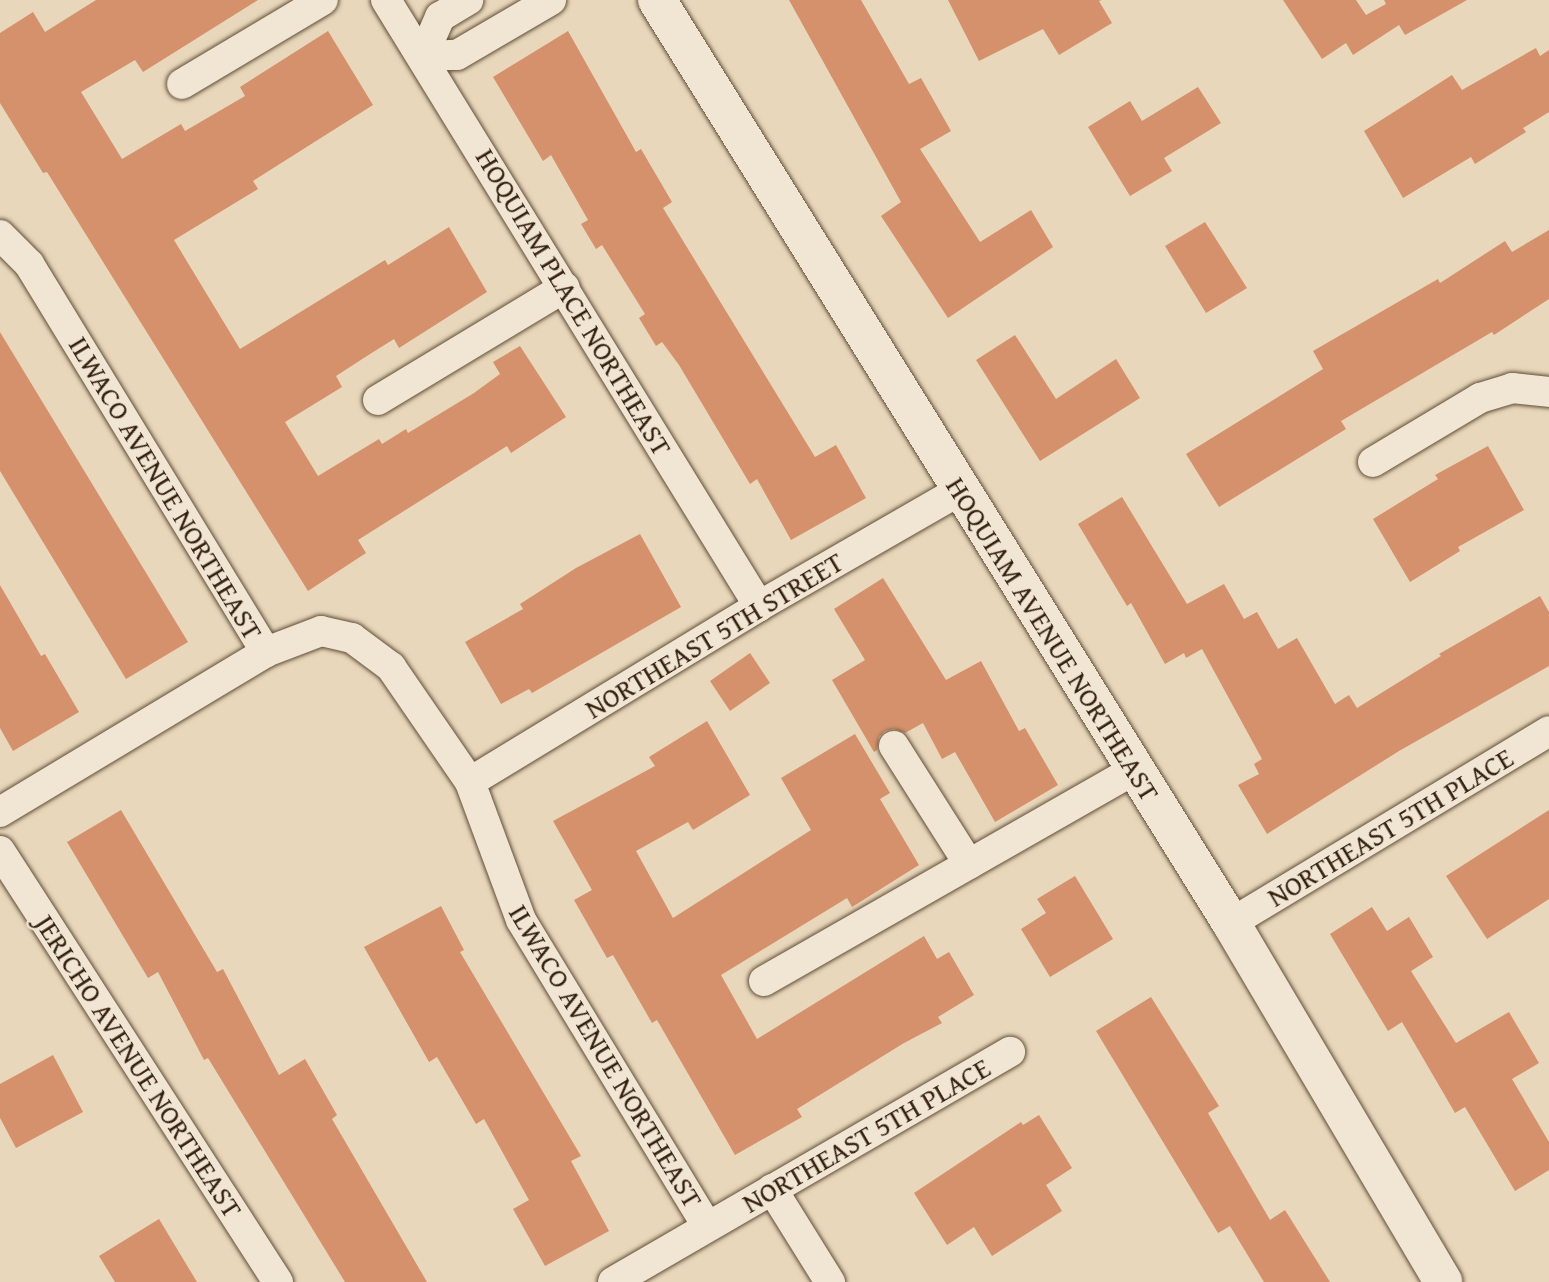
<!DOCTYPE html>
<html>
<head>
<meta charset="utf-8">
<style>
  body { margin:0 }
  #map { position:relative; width:1549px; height:1282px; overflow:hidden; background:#e9d7bb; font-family:"Gentium Book Plus",serif }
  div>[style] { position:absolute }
  .building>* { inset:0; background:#d4916c }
  .roads { filter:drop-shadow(0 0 2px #604e38) drop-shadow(0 0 2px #604e38) }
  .street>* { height:30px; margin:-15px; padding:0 15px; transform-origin:15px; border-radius:15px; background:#f1e5d3 }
  .secondary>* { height:38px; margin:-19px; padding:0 19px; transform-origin:19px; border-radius:19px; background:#f1e5d3 }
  span { translate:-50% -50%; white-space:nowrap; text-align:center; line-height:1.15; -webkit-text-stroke:5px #f1e5d3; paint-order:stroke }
  .street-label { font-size:28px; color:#32200d }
</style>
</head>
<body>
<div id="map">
  <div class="building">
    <i style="clip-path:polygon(96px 0,258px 0,143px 72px,135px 60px,81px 92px,122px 159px,181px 124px,185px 131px,245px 96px,240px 87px,328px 31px,373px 105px,253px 181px,258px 189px,174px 240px,240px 349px,385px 260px,388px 265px,449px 227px,487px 292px,399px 348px,394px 339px,370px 354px,336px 376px,342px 387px,285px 422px,318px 476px,379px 439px,382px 444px,406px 429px,408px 433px,474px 393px,500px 374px,493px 362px,520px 346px,566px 417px,511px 453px,507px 446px,358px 540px,366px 553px,308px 591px,47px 172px,43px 173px,0 103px,0 33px,33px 12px,45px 32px)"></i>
    <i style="clip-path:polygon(789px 0,861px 0,909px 84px,921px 78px,951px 131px,920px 149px,980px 242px,1031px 210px,1053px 247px,948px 318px,881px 216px,901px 202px)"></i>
    <i style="clip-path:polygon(948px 0,1102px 0,1099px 1px,1112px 23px,1059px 55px,1043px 29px,979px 61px)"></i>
    <i style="clip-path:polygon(1283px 0,1356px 0,1366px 15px,1386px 4px,1384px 0,1467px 0,1405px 35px,1399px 25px,1353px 55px,1346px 43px,1322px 59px)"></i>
    <i style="clip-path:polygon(568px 31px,636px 152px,641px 149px,672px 202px,663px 208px,815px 457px,836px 445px,866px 498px,791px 540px,757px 479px,750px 484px,679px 365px,662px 342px,656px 346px,639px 318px,645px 314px,602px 245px,596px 249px,581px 224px,588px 220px,551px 155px,543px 161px,493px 77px)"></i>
    <i style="clip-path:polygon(1536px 48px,1540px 56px,1549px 50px,1549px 112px,1523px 128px,1526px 132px,1475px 164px,1471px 157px,1403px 198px,1364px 131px,1452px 75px,1462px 90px)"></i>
    <i style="clip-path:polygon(1198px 87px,1221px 123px,1164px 158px,1172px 171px,1130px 196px,1088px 127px,1130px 101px,1142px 121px)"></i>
    <i style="clip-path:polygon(1205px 222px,1247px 288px,1206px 313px,1165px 246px)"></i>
    <i style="clip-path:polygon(1549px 230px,1549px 299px,1494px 335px,1492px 332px,1341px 421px,1346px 429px,1219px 507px,1186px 454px,1323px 369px,1313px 351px,1438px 279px,1440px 283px,1505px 241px,1512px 252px)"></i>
    <i style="clip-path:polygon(0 332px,188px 642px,126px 679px,0 471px)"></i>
    <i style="clip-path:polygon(1015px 335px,1056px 399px,1116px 359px,1140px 398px,1040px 461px,976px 360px)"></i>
    <i style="clip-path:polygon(1488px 446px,1524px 510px,1458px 547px,1460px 551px,1410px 582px,1373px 519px,1438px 479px,1435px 475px)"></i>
    <i style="clip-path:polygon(1122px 497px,1187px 604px,1224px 584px,1244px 619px,1257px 612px,1278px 649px,1297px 638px,1335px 704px,1349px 695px,1357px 708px,1441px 656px,1439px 654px,1540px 596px,1549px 612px,1549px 666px,1399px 751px,1267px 834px,1238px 785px,1259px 774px,1254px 764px,1262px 759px,1202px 649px,1186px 658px,1184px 653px,1165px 664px,1131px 603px,1127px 606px,1078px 524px)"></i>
    <i style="clip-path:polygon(640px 534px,681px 607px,532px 693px,529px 689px,501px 704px,465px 642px,523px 609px,520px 604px,576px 568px)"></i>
    <i style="clip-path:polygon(883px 578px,946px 680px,981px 661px,1019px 731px,1025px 728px,1058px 785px,995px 822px,955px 752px,942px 759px,923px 723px,905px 733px,894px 729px,885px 731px,879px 737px,877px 750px,874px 752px,832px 680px,865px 660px,834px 609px)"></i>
    <i style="clip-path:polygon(0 585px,41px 656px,45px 654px,79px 712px,13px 751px,0 728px)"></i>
    <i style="clip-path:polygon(750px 653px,770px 683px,730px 711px,710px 681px)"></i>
    <i style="clip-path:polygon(707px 721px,750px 795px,693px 830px,688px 822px,636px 851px,673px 918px,811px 830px,781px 778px,855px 734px,890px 793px,880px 799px,919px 865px,852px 907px,847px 898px,721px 975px,757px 1039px,924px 936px,937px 959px,949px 952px,974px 995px,938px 1017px,942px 1023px,904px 1043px,797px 1109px,802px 1117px,735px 1155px,657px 1020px,652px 1023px,613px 955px,607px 958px,574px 900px,592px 890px,553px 821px,655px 766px,649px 757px)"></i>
    <i style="clip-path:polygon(121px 810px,217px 972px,223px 969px,279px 1075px,305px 1059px,337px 1115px,332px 1119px,427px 1282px,345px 1282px,208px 1058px,204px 1060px,158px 972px,148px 978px,67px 842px)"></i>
    <i style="clip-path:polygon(1549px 810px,1549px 899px,1487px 939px,1446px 876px)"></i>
    <i style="clip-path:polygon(1075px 876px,1113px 939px,1050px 977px,1021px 929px,1046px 913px,1037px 899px)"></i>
    <i style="clip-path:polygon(441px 906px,464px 950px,460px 952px,581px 1156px,571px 1161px,609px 1231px,545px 1266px,513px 1209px,529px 1200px,484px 1119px,476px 1124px,437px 1057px,429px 1062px,364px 947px)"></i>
    <i style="clip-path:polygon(1372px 907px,1387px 931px,1409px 917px,1433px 957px,1411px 971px,1456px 1043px,1509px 1012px,1539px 1063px,1512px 1079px,1549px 1142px,1549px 1170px,1515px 1191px,1465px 1107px,1455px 1113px,1402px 1022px,1388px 1031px,1330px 934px)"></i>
    <i style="clip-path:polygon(1151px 997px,1219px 1106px,1208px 1113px,1270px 1220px,1285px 1210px,1330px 1282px,1264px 1282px,1230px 1226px,1218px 1233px,1096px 1031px)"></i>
    <i style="clip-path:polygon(53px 1055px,83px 1112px,16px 1148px,0 1118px,0 1084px)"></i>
    <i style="clip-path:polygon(1039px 1115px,1072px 1168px,1046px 1185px,1062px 1211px,992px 1256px,974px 1227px,947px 1245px,914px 1193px,1021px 1122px,1023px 1125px)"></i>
    <i style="clip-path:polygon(159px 1219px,197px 1282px,115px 1282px,99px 1256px)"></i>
  </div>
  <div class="roads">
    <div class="street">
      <i style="left:386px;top:0;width:712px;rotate:58.39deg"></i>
      <i style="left:423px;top:56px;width:34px;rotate:-2deg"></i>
      <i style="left:457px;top:55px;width:109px;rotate:-30.3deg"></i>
      <i style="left:423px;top:56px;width:43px;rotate:-66.4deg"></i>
      <i style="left:440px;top:17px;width:33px;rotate:-31deg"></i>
      <i style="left:182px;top:84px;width:164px;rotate:-30.8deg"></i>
      <i style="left:0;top:235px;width:41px;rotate:45deg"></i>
      <i style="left:29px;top:264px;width:455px;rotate:58.6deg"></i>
      <i style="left:378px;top:400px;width:218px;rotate:-31.1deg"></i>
      <i style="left:1373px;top:462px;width:125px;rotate:-30.9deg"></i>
      <i style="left:1480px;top:398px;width:34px;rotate:-17deg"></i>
      <i style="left:1512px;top:388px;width:37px;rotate:6deg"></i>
      <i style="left:894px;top:746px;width:140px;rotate:57.6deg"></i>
      <i style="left:470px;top:782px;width:338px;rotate:-31.3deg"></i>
      <i style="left:759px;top:606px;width:231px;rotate:-29.9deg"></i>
      <i style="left:0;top:812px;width:310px;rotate:-31deg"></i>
      <i style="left:266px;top:652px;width:59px;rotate:-20.9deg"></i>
      <i style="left:321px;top:631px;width:32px;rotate:13deg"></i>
      <i style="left:352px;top:638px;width:49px;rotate:36.6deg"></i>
      <i style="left:391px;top:667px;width:140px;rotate:55.5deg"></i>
      <i style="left:470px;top:782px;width:147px;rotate:69.7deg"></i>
      <i style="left:521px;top:920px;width:358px;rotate:58.7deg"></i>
      <i style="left:0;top:851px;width:513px;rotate:57.18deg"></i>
      <i style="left:1231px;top:923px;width:371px;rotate:-31.1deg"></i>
      <i style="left:764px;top:981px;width:427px;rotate:-29.7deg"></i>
      <i style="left:772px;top:1189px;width:110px;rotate:58.1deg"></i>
      <i style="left:613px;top:1282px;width:459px;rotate:-30.1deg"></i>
    </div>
    <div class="secondary">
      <i style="left:657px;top:0;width:1087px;rotate:58.12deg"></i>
      <i style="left:1231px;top:923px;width:417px;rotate:59.4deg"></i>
    </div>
  </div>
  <div class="street-label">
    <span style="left:574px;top:302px;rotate:59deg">HOQUIAM PLACE NORTHEAST</span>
    <span style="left:166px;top:488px;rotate:59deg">ILWACO AVENUE NORTHEAST</span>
    <span style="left:714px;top:635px;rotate:-31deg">NORTHEAST 5TH STREET</span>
    <span style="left:1053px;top:639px;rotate:58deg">HOQUIAM AVENUE NORTHEAST</span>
    <span style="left:1390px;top:827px;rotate:-31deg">NORTHEAST 5TH PLACE</span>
    <span style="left:606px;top:1056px;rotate:59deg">ILWACO AVENUE NORTHEAST</span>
    <span style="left:139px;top:1066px;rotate:57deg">JERICHO AVENUE NORTHEAST</span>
    <span style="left:866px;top:1135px;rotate:-30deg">NORTHEAST 5TH PLACE</span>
  </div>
</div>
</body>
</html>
